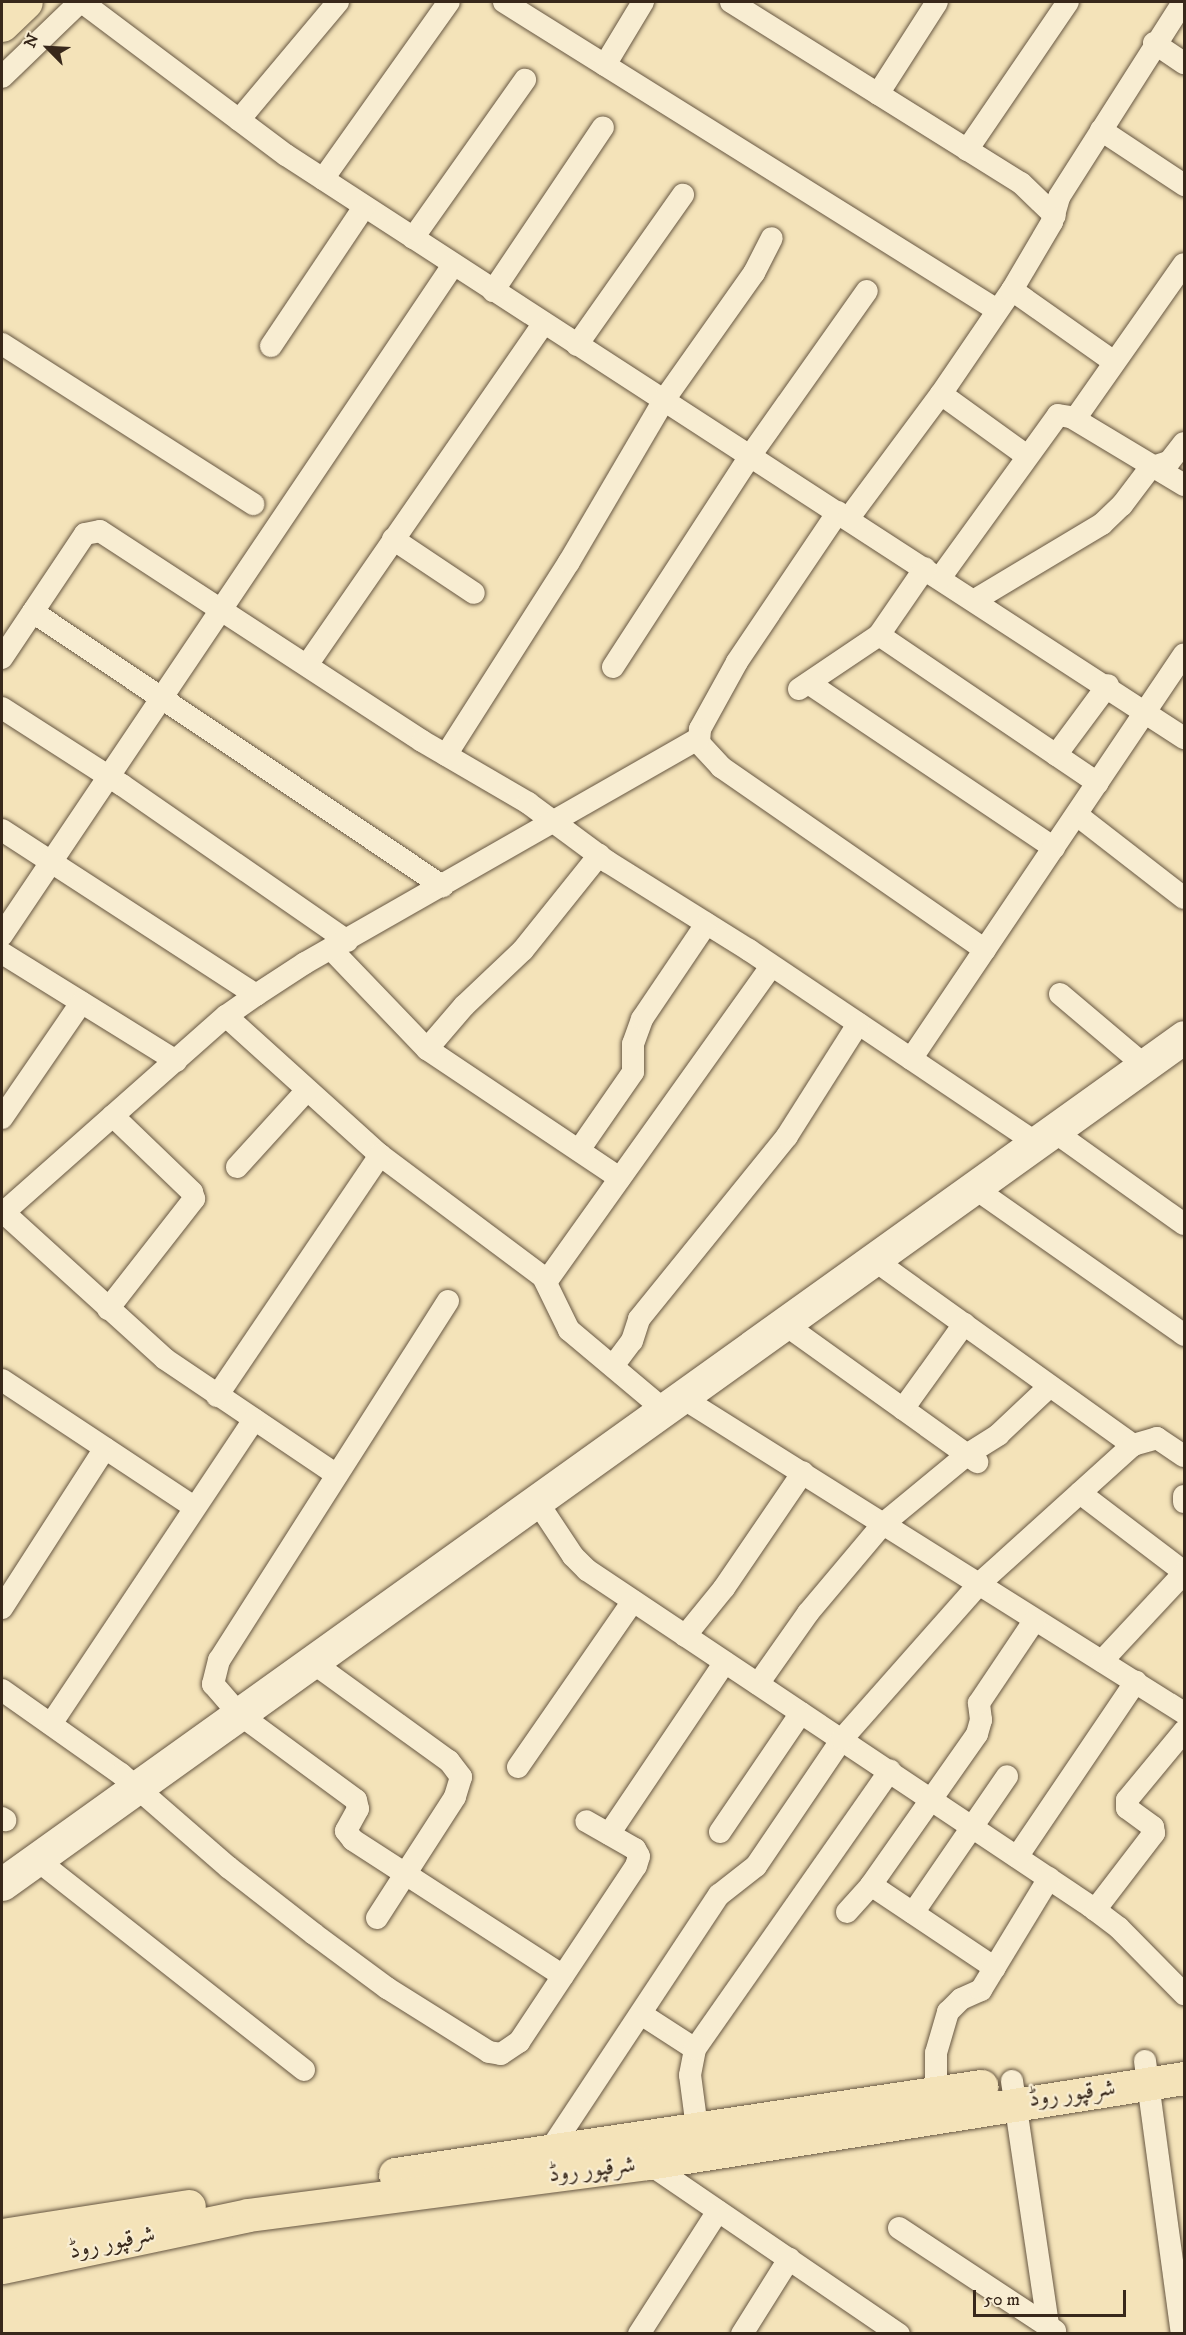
<!DOCTYPE html>
<html>
<head>
<meta charset="utf-8">
<style>
  body { margin:0 }
  #map { position:relative; width:1186px; height:2335px; overflow:hidden; background:#f4e3b9; font-family:"IM FELL DW Pica",Amiri,serif }
  div>[style] { position:absolute }
  .roads { filter:drop-shadow(0 0 2px #675742) drop-shadow(0 0 2px #675742) }
  .street>* { height:22px; margin:-11px; padding:0 11px; transform-origin:11px; border-radius:11px; background:#f8edd2 }
  .secondary>* { height:33px; margin:-16.5px; padding:0 16.5px; transform-origin:16.5px; border-radius:16.5px; background:#f8edd2 }
  .primary>* { height:33px; margin:-16.5px; padding:0 16.5px; transform-origin:16.5px; border-radius:16.5px; background:#f4e3b9 }
  .highway>* { height:33px; margin:-16.5px; padding:0 16.5px; transform-origin:16.5px; border-radius:16.5px; background:#f4e3b9 }
  span { translate:-50% -50%; white-space:nowrap; text-align:center; line-height:1.15; -webkit-text-stroke:4.5px #f8edd2; paint-order:stroke }
  .street-label { font-size:24px; color:#38281b }
  .frame { position:absolute; inset:0; border:3px solid #38281b; pointer-events:none }
  .north { position:absolute; left:18px; top:18px; width:60px; height:60px; -webkit-text-stroke:4px #f8edd2; paint-order:stroke; rotate:294deg; font-size:16px; font-weight:700; line-height:24px; text-align:center; color:#38281b }
  .north::after { content:''; display:block; margin:auto; width:21px; height:27px; background:#38281b; clip-path:polygon(50% 0,100% 100%,50% 72%,0 100%) }
  .scale { position:absolute; left:973px; top:2290px; width:153px; height:27px; box-sizing:border-box; border:3px solid #38281b; border-top:0; padding-left:8px; font-size:18px; line-height:21px; white-space:nowrap; color:#38281b; -webkit-text-stroke:4px #f8edd2; paint-order:stroke }
</style>
</head>
<body>
<div id="map">
  <div class="roads">
    <div class="street">
      <i style="left:82px;top:2px;width:255px;rotate:36.9deg"></i>
      <i style="left:286px;top:155px;width:1071px;rotate:32.99deg"></i>
      <i style="left:504px;top:2px;width:581px;rotate:31.99deg"></i>
      <i style="left:731px;top:2px;width:342px;rotate:32deg"></i>
      <i style="left:1021px;top:183px;width:47px;rotate:44.1deg"></i>
      <i style="left:1154px;top:43px;width:36px;rotate:34deg"></i>
      <i style="left:605px;top:65px;width:74px;rotate:-58.9deg"></i>
      <i style="left:2px;top:77px;width:108px;rotate:-43.9deg"></i>
      <i style="left:878px;top:94px;width:109px;rotate:-57.3deg"></i>
      <i style="left:239px;top:120px;width:154px;rotate:-50deg"></i>
      <i style="left:1101px;top:130px;width:100px;rotate:33.5deg"></i>
      <i style="left:967px;top:150px;width:179px;rotate:-55.7deg"></i>
      <i style="left:323px;top:179px;width:217px;rotate:-54.6deg"></i>
      <i style="left:413px;top:238px;width:194px;rotate:-54.7deg"></i>
      <i style="left:1012px;top:290px;width:125px;rotate:35.2deg"></i>
      <i style="left:493px;top:291px;width:197px;rotate:-56.1deg"></i>
      <i style="left:2px;top:344px;width:298px;rotate:32.5deg"></i>
      <i style="left:577px;top:345px;width:184px;rotate:-54.8deg"></i>
      <i style="left:271px;top:346px;width:167px;rotate:-56.2deg"></i>
      <i style="left:941px;top:394px;width:106px;rotate:35.8deg"></i>
      <i style="left:1075px;top:419px;width:189px;rotate:-54.9deg"></i>
      <i style="left:838px;top:512px;width:181px;rotate:124deg"></i>
      <i style="left:737px;top:662px;width:77px;rotate:118.9deg"></i>
      <i style="left:700px;top:729px;width:14px;rotate:94deg"></i>
      <i style="left:699px;top:743px;width:33px;rotate:47deg"></i>
      <i style="left:721px;top:767px;width:321px;rotate:34.7deg"></i>
      <i style="left:848px;top:519px;width:156px;rotate:-53.4deg"></i>
      <i style="left:941px;top:394px;width:126px;rotate:-55.7deg"></i>
      <i style="left:1012px;top:290px;width:79px;rotate:-59.5deg"></i>
      <i style="left:1052px;top:222px;width:26px;rotate:-74deg"></i>
      <i style="left:1059px;top:197px;width:231px;rotate:-57.5deg"></i>
      <i style="left:393px;top:539px;width:97px;rotate:33.7deg"></i>
      <i style="left:940px;top:578px;width:201px;rotate:-54.1deg"></i>
      <i style="left:1058px;top:415px;width:13px;rotate:9deg"></i>
      <i style="left:1071px;top:417px;width:132px;rotate:31deg"></i>
      <i style="left:975px;top:600px;width:148px;rotate:-30.9deg"></i>
      <i style="left:1102px;top:524px;width:28px;rotate:-44deg"></i>
      <i style="left:1122px;top:505px;width:46px;rotate:-52.9deg"></i>
      <i style="left:1150px;top:468px;width:20px;rotate:-18deg"></i>
      <i style="left:1169px;top:462px;width:24px;rotate:-52deg"></i>
      <i style="left:33px;top:612px;width:493px;rotate:33.8deg"></i>
      <i style="left:879px;top:635px;width:264px;rotate:34.1deg"></i>
      <i style="left:2px;top:658px;width:149px;rotate:-56.2deg"></i>
      <i style="left:85px;top:534px;width:15px;rotate:-11deg"></i>
      <i style="left:100px;top:531px;width:384px;rotate:33.1deg"></i>
      <i style="left:422px;top:741px;width:123px;rotate:30.3deg"></i>
      <i style="left:528px;top:803px;width:99px;rotate:36.4deg"></i>
      <i style="left:608px;top:862px;width:166px;rotate:32deg"></i>
      <i style="left:749px;top:950px;width:344px;rotate:33.9deg"></i>
      <i style="left:307px;top:665px;width:416px;rotate:-55.3deg"></i>
      <i style="left:613px;top:667px;width:252px;rotate:-57deg"></i>
      <i style="left:750px;top:456px;width:202px;rotate:-54.7deg"></i>
      <i style="left:810px;top:684px;width:294px;rotate:33.9deg"></i>
      <i style="left:799px;top:689px;width:97px;rotate:-34deg"></i>
      <i style="left:879px;top:635px;width:81px;rotate:-55.5deg"></i>
      <i style="left:2px;top:708px;width:143px;rotate:32.7deg"></i>
      <i style="left:122px;top:785px;width:274px;rotate:34.7deg"></i>
      <i style="left:446px;top:755px;width:229px;rotate:-57.5deg"></i>
      <i style="left:569px;top:562px;width:188px;rotate:-59.6deg"></i>
      <i style="left:664px;top:400px;width:156px;rotate:-54.7deg"></i>
      <i style="left:754px;top:273px;width:39px;rotate:-63deg"></i>
      <i style="left:1056px;top:755px;width:87px;rotate:-53.4deg"></i>
      <i style="left:1077px;top:815px;width:135px;rotate:37.8deg"></i>
      <i style="left:2px;top:830px;width:303px;rotate:33deg"></i>
      <i style="left:2px;top:935px;width:808px;rotate:-56.05deg"></i>
      <i style="left:331px;top:949px;width:139px;rotate:46.2deg"></i>
      <i style="left:427px;top:1049px;width:232px;rotate:33.8deg"></i>
      <i style="left:2px;top:953px;width:205px;rotate:31.8deg"></i>
      <i style="left:1060px;top:994px;width:110px;rotate:40.2deg"></i>
      <i style="left:226px;top:1016px;width:207px;rotate:42.1deg"></i>
      <i style="left:380px;top:1155px;width:204px;rotate:36.8deg"></i>
      <i style="left:543px;top:1277px;width:59px;rotate:63.9deg"></i>
      <i style="left:569px;top:1330px;width:123px;rotate:40deg"></i>
      <i style="left:427px;top:1049px;width:57px;rotate:-49.3deg"></i>
      <i style="left:464px;top:1006px;width:81px;rotate:-43.5deg"></i>
      <i style="left:523px;top:950px;width:122px;rotate:-51.3deg"></i>
      <i style="left:911px;top:1059px;width:488px;rotate:-56deg"></i>
      <i style="left:2px;top:1118px;width:140px;rotate:-55.5deg"></i>
      <i style="left:1052px;top:1130px;width:162px;rotate:35.5deg"></i>
      <i style="left:579px;top:1150px;width:95px;rotate:-55.3deg"></i>
      <i style="left:633px;top:1072px;width:28px;rotate:-90deg"></i>
      <i style="left:633px;top:1044px;width:27px;rotate:-70deg"></i>
      <i style="left:642px;top:1019px;width:115px;rotate:-56deg"></i>
      <i style="left:237px;top:1167px;width:104px;rotate:-47.7deg"></i>
      <i style="left:973px;top:1187px;width:258px;rotate:35deg"></i>
      <i style="left:2px;top:1211px;width:220px;rotate:42.2deg"></i>
      <i style="left:165px;top:1359px;width:207px;rotate:34deg"></i>
      <i style="left:3px;top:1213px;width:298px;rotate:-41.5deg"></i>
      <i style="left:226px;top:1016px;width:37px;rotate:-35deg"></i>
      <i style="left:256px;top:995px;width:59px;rotate:-33.1deg"></i>
      <i style="left:305px;top:963px;width:452px;rotate:-29.7deg"></i>
      <i style="left:873px;top:1259px;width:320px;rotate:35.6deg"></i>
      <i style="left:546px;top:1282px;width:388px;rotate:-54.5deg"></i>
      <i style="left:448px;top:1301px;width:426px;rotate:122.5deg"></i>
      <i style="left:219px;top:1660px;width:25px;rotate:104deg"></i>
      <i style="left:213px;top:1684px;width:40px;rotate:49deg"></i>
      <i style="left:239px;top:1714px;width:145px;rotate:36.3deg"></i>
      <i style="left:356px;top:1800px;width:9px;rotate:77deg"></i>
      <i style="left:358px;top:1809px;width:25px;rotate:119deg"></i>
      <i style="left:346px;top:1831px;width:11px;rotate:52deg"></i>
      <i style="left:353px;top:1840px;width:250px;rotate:32.9deg"></i>
      <i style="left:108px;top:1309px;width:140px;rotate:-52deg"></i>
      <i style="left:194px;top:1199px;width:7px;rotate:-106deg"></i>
      <i style="left:192px;top:1192px;width:110px;rotate:-136.1deg"></i>
      <i style="left:783px;top:1323px;width:239px;rotate:35.6deg"></i>
      <i style="left:613px;top:1366px;width:31px;rotate:-53deg"></i>
      <i style="left:632px;top:1341px;width:23px;rotate:-72deg"></i>
      <i style="left:639px;top:1319px;width:235px;rotate:-51deg"></i>
      <i style="left:787px;top:1136px;width:133px;rotate:-57.6deg"></i>
      <i style="left:2px;top:1380px;width:230px;rotate:33.5deg"></i>
      <i style="left:217px;top:1396px;width:291px;rotate:-55.9deg"></i>
      <i style="left:681px;top:1397px;width:594px;rotate:32.14deg"></i>
      <i style="left:903px;top:1409px;width:105px;rotate:-54.3deg"></i>
      <i style="left:1080px;top:1493px;width:131px;rotate:37.2deg"></i>
      <i style="left:1184px;top:1496px;width:6px;rotate:90deg"></i>
      <i style="left:536px;top:1500px;width:67px;rotate:56.5deg"></i>
      <i style="left:573px;top:1556px;width:20px;rotate:45deg"></i>
      <i style="left:587px;top:1570px;width:605px;rotate:33.74deg"></i>
      <i style="left:1090px;top:1906px;width:36px;rotate:37deg"></i>
      <i style="left:1119px;top:1928px;width:93px;rotate:45.4deg"></i>
      <i style="left:2px;top:1608px;width:190px;rotate:-57.2deg"></i>
      <i style="left:685px;top:1636px;width:62px;rotate:-50.9deg"></i>
      <i style="left:724px;top:1588px;width:140px;rotate:-55.7deg"></i>
      <i style="left:1102px;top:1661px;width:120px;rotate:-47deg"></i>
      <i style="left:312px;top:1662px;width:169px;rotate:35.9deg"></i>
      <i style="left:449px;top:1761px;width:20px;rotate:53deg"></i>
      <i style="left:461px;top:1777px;width:21px;rotate:107deg"></i>
      <i style="left:455px;top:1797px;width:144px;rotate:122.8deg"></i>
      <i style="left:758px;top:1684px;width:87px;rotate:-54.8deg"></i>
      <i style="left:808px;top:1613px;width:116px;rotate:-49.9deg"></i>
      <i style="left:883px;top:1524px;width:110px;rotate:-39.5deg"></i>
      <i style="left:968px;top:1454px;width:36px;rotate:-32deg"></i>
      <i style="left:998px;top:1435px;width:71px;rotate:-43.3deg"></i>
      <i style="left:2px;top:1690px;width:146px;rotate:35.2deg"></i>
      <i style="left:121px;top:1774px;width:142px;rotate:41deg"></i>
      <i style="left:228px;top:1867px;width:109px;rotate:37.9deg"></i>
      <i style="left:314px;top:1934px;width:91px;rotate:36.5deg"></i>
      <i style="left:387px;top:1988px;width:120px;rotate:32.1deg"></i>
      <i style="left:489px;top:2052px;width:12px;rotate:9deg"></i>
      <i style="left:501px;top:2054px;width:22px;rotate:-34deg"></i>
      <i style="left:519px;top:2042px;width:211px;rotate:-56.4deg"></i>
      <i style="left:636px;top:1866px;width:10px;rotate:-73deg"></i>
      <i style="left:639px;top:1856px;width:8px;rotate:-120deg"></i>
      <i style="left:635px;top:1849px;width:56px;rotate:-150.3deg"></i>
      <i style="left:51px;top:1724px;width:366px;rotate:-56.3deg"></i>
      <i style="left:518px;top:1767px;width:202px;rotate:-55.3deg"></i>
      <i style="left:2px;top:1818px;width:4px;rotate:34deg"></i>
      <i style="left:720px;top:1832px;width:144px;rotate:-55.8deg"></i>
      <i style="left:609px;top:1834px;width:207px;rotate:-56deg"></i>
      <i style="left:1017px;top:1857px;width:212px;rotate:-55.9deg"></i>
      <i style="left:36px;top:1859px;width:341px;rotate:38.2deg"></i>
      <i style="left:871px;top:1885px;width:149px;rotate:33.8deg"></i>
      <i style="left:1095px;top:1910px;width:97px;rotate:-52.5deg"></i>
      <i style="left:1154px;top:1833px;width:6px;rotate:-99deg"></i>
      <i style="left:1153px;top:1827px;width:32px;rotate:-144deg"></i>
      <i style="left:1127px;top:1808px;width:8px;rotate:-90deg"></i>
      <i style="left:1127px;top:1800px;width:89px;rotate:-50.4deg"></i>
      <i style="left:847px;top:1912px;width:36px;rotate:-48deg"></i>
      <i style="left:871px;top:1885px;width:184px;rotate:-54.9deg"></i>
      <i style="left:977px;top:1734px;width:15px;rotate:-74deg"></i>
      <i style="left:981px;top:1720px;width:17px;rotate:-97deg"></i>
      <i style="left:979px;top:1703px;width:99px;rotate:-56.1deg"></i>
      <i style="left:913px;top:1913px;width:166px;rotate:-55.5deg"></i>
      <i style="left:641px;top:2014px;width:64px;rotate:32.9deg"></i>
      <i style="left:1145px;top:2061px;width:275px;rotate:82.3deg"></i>
      <i style="left:1012px;top:2081px;width:248px;rotate:81.6deg"></i>
      <i style="left:936px;top:2092px;width:39px;rotate:-90deg"></i>
      <i style="left:936px;top:2053px;width:43px;rotate:-73.7deg"></i>
      <i style="left:948px;top:2012px;width:18px;rotate:-45deg"></i>
      <i style="left:961px;top:1999px;width:22px;rotate:-24deg"></i>
      <i style="left:981px;top:1990px;width:131px;rotate:-58.7deg"></i>
      <i style="left:697px;top:2128px;width:53px;rotate:-97.5deg"></i>
      <i style="left:690px;top:2075px;width:26px;rotate:-79deg"></i>
      <i style="left:695px;top:2049px;width:340px;rotate:-55deg"></i>
      <i style="left:550px;top:2150px;width:306px;rotate:-56.5deg"></i>
      <i style="left:719px;top:1895px;width:47px;rotate:-38.1deg"></i>
      <i style="left:756px;top:1866px;width:153px;rotate:-55.9deg"></i>
      <i style="left:842px;top:1739px;width:207px;rotate:-48.5deg"></i>
      <i style="left:979px;top:1584px;width:207px;rotate:-42.1deg"></i>
      <i style="left:1133px;top:1445px;width:25px;rotate:-16deg"></i>
      <i style="left:1157px;top:1438px;width:32px;rotate:34deg"></i>
      <i style="left:642px;top:2159px;width:311px;rotate:34.3deg"></i>
      <i style="left:899px;top:2228px;width:187px;rotate:33.4deg"></i>
      <i style="left:639px;top:2334px;width:146px;rotate:-57.3deg"></i>
      <i style="left:742px;top:2334px;width:89px;rotate:-57.9deg"></i>
    </div>
    <div class="secondary">
      <i style="left:2px;top:1884px;width:1454px;rotate:-35.62deg"></i>
    </div>
    <div class="primary">
      <i style="left:395px;top:2174px;width:593px;rotate:-8.54deg"></i>
      <i style="left:2px;top:2235px;width:189px;rotate:-8.8deg"></i>
      <i style="left:2px;top:2267px;width:251px;rotate:-11.9deg"></i>
      <i style="left:248px;top:2215px;width:403px;rotate:-7.4deg"></i>
      <i style="left:648px;top:2163px;width:543px;rotate:-9.01deg"></i>
    </div>
    <div class="highway">
      <i style="left:2px;top:25px;width:33px;rotate:-44deg"></i>
    </div>
  </div>
  <div class="street-label">
    <span style="left:1072px;top:2094px;rotate:-8deg">شرقپور روڈ</span>
    <span style="left:592px;top:2170px;rotate:-7deg">شرقپور روڈ</span>
    <span style="left:112px;top:2243px;rotate:-12deg">شرقپور روڈ</span>
  </div>
  <div class="frame"></div>
  <div class="north">N</div>
  <div class="scale">50 m</div>
</div>
</body>
</html>
